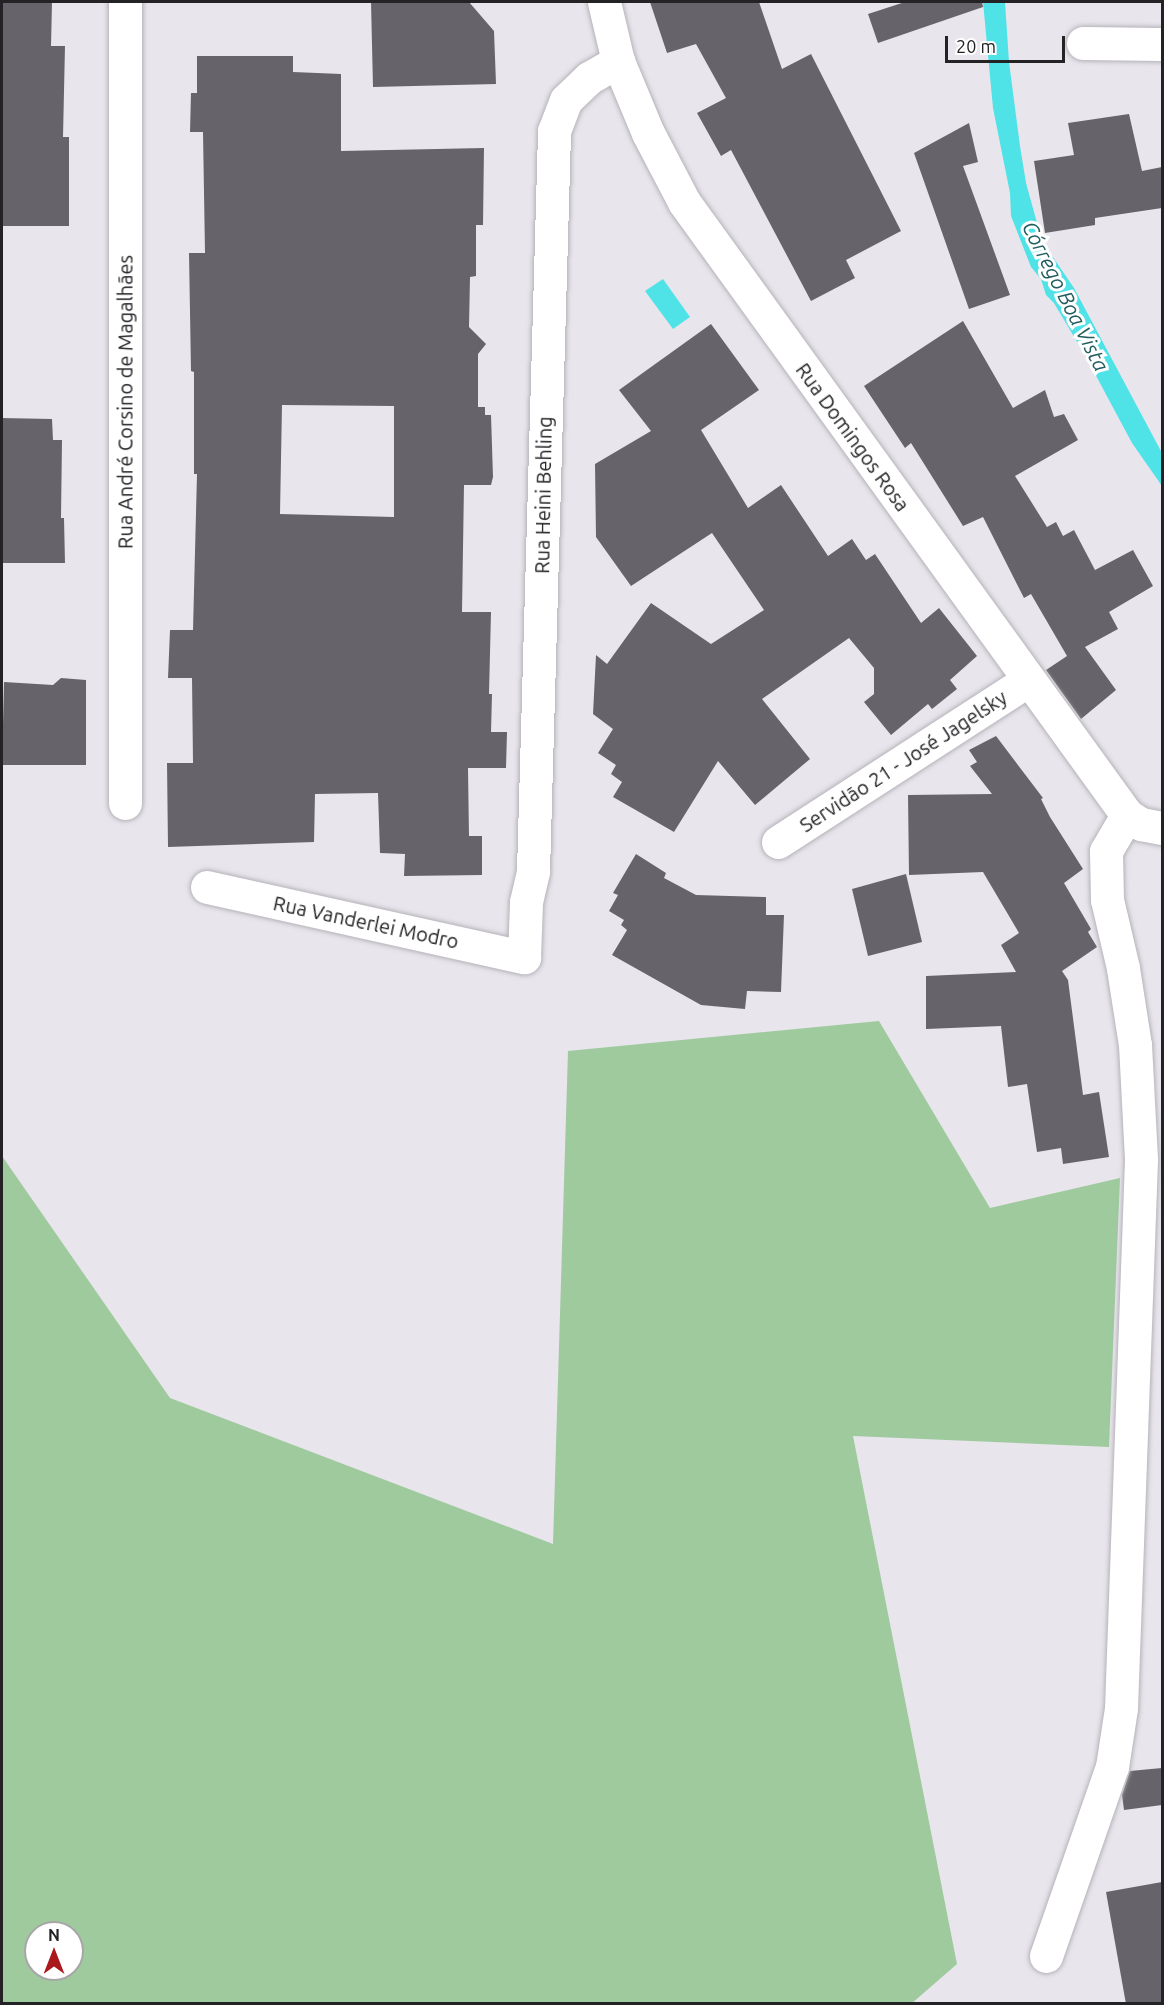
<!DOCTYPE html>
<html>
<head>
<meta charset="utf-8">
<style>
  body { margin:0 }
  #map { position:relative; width:1164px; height:2005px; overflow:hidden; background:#e8e5ec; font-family:Ubuntu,sans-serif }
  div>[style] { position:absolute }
  .green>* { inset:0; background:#9eca9e }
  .water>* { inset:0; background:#4fe3e8 }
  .building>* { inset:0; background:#66646a }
  .roads { filter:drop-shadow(0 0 2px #b5b2b9) drop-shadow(0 0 2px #b5b2b9) }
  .minor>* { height:33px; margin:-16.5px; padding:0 16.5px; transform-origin:16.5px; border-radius:16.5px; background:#fff }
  span { translate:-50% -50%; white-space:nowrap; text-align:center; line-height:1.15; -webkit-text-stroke:6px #fff; paint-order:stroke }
  .street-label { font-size:20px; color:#232225 }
  .water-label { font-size:21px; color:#225e60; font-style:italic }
  .frame { position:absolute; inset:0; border:3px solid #232225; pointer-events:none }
  .north { position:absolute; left:24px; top:1921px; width:60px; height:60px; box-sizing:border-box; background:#fff; border:2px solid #a7a7a8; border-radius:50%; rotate:0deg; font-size:16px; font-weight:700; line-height:24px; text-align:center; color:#232225 }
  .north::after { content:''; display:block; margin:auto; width:21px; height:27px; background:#ab181e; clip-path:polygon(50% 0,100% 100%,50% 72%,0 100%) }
  .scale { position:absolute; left:945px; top:36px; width:120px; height:27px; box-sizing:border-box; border:3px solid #232225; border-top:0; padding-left:8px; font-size:18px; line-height:21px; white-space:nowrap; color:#232225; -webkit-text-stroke:4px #fff; paint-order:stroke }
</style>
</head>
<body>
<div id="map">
  <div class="green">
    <i style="clip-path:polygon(evenodd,879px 1021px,990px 1208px,1120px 1178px,1109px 1447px,853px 1436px,957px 1964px,911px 2004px,2px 2003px,2px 1156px,170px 1398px,553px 1544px,568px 1051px,879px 1021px,36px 1933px,72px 1933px,72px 1969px,36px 1969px,36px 1933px)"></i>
  </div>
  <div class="water">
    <i style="clip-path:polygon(983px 2px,1005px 2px,1009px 62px,1020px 146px,1026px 183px,1042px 241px,1074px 288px,1162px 453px,1162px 486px,1132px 443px,1086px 357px,1054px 303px,1046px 295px,1041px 279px,1031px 267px,1011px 216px,1010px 193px,993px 108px)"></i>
    <i style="clip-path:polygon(663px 279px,690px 317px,673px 329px,645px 291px)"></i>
  </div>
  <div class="building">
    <i style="clip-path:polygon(2px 2px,52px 3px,51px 46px,65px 46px,63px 137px,69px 137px,69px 226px,2px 226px)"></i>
    <i style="clip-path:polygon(371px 2px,469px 2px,494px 31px,496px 84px,373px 87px)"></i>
    <i style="clip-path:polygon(650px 2px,759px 2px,782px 69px,811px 54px,901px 231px,846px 260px,855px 278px,811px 301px,731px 150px,721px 156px,697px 113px,726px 98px,696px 44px,667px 53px)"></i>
    <i style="clip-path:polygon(905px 2px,982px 2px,983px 7px,878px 43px,868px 14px)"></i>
    <i style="clip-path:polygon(evenodd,197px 56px,293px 56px,293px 72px,341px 74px,341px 151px,484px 148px,483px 225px,476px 225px,476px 276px,470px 277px,469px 327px,486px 344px,478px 354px,478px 407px,485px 407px,485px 415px,491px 415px,493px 477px,491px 485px,464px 485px,462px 612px,491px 612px,489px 694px,492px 694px,491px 732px,507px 732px,506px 768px,468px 768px,469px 836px,482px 836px,482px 875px,404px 876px,405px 854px,380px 853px,378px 793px,315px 794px,314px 842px,168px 847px,167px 763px,193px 763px,192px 678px,168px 678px,170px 630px,193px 630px,197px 474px,194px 474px,194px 372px,191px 371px,189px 253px,205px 253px,203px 132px,190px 132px,191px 93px,197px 93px,197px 56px,282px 405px,394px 406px,394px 517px,280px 514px,282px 405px)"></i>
    <i style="clip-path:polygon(1129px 114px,1142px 171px,1162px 167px,1162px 208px,1095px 218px,1095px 225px,1045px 233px,1034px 161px,1074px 155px,1068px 123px)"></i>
    <i style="clip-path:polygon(969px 123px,978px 162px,963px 166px,1010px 295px,969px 309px,914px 153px)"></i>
    <i style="clip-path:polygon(963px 321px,1013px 408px,1045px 390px,1054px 417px,1064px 414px,1078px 440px,1015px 476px,1047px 527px,1056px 522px,1063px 536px,1074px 530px,1095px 570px,1133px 550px,1153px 586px,1109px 612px,1118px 629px,1085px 647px,1116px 690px,1081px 719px,1046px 670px,1067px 656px,1031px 594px,1024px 598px,983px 517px,963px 526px,911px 443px,905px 448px,864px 386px)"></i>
    <i style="clip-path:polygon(711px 324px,759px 390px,701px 430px,748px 508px,781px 485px,828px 556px,852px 539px,866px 560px,875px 554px,921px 623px,939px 608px,977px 656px,950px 680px,957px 689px,932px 709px,928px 704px,891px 735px,864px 702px,874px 694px,874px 668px,849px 638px,762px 699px,810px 759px,755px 805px,718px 761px,674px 832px,613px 797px,622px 782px,611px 774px,616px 765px,598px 753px,613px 729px,593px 714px,596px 655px,607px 664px,651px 603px,711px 644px,764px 610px,712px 533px,631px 586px,596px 537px,595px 464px,651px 431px,619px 390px)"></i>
    <i style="clip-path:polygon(2px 418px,52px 419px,53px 440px,62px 440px,61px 518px,64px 518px,65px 563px,2px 563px)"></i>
    <i style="clip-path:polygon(61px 678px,86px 680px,86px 765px,2px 765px,4px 682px,53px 685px)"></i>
    <i style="clip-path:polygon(996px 736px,1043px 798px,1041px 799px,1050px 817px,1083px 869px,1064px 883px,1091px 929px,1088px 932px,1097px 947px,1062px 971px,1068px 980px,1083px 1095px,1099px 1092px,1109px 1157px,1063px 1164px,1061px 1148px,1037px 1152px,1027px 1084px,1008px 1087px,1001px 1026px,926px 1029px,926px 976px,1016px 972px,1001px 945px,1019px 933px,983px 872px,909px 875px,908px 795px,992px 794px,970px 766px,977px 762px,969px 750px)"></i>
    <i style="clip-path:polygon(636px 854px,666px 873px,664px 878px,696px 895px,766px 897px,766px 915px,784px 915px,781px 992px,747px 991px,745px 1009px,701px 1005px,612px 955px,627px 930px,621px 925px,624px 920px,609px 911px,618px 895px,613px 893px)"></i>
    <i style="clip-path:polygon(906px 874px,922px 942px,868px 956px,852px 889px)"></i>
    <i style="clip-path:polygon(1162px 1768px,1162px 1805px,1124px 1810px,1122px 1795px,1130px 1771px)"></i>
    <i style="clip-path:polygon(1162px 1882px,1162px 2004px,1126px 2004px,1106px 1892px)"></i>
  </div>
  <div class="roads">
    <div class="minor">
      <i style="left:125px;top:2px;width:801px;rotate:90deg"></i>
      <i style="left:604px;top:2px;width:61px;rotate:76.7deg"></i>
      <i style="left:618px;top:61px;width:78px;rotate:67.4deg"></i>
      <i style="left:648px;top:133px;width:78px;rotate:62.4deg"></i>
      <i style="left:684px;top:202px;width:756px;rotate:54.15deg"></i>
      <i style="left:1127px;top:815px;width:17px;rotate:33deg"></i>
      <i style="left:1141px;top:824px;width:21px;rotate:11deg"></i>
      <i style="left:1083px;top:43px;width:79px;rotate:0.7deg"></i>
      <i style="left:778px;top:842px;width:298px;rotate:-32.9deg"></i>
      <i style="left:207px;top:887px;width:325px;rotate:12.5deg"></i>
      <i style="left:524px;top:957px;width:55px;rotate:-87.9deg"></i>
      <i style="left:526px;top:902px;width:32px;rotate:-77deg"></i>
      <i style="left:533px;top:871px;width:740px;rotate:-88.37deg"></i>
      <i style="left:554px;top:131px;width:33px;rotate:-69deg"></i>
      <i style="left:566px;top:100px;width:32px;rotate:-44deg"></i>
      <i style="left:589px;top:78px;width:34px;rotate:-30deg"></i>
      <i style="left:1046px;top:1956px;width:200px;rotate:-70.8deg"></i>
      <i style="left:1112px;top:1767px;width:60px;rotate:-81.3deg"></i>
      <i style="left:1121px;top:1708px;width:549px;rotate:-87.91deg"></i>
      <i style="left:1141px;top:1159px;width:114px;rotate:-93deg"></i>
      <i style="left:1135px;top:1045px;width:78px;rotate:-98.9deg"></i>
      <i style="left:1123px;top:968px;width:70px;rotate:-103.2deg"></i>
      <i style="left:1107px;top:900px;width:49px;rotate:-91.2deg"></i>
      <i style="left:1106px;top:851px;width:42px;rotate:-59.7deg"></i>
    </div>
  </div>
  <div class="street-label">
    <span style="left:125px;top:402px;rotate:-90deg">Rua André Corsino de Magalhães</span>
    <span style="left:853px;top:437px;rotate:54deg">Rua Domingos Rosa</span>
    <span style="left:543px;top:495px;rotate:-89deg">Rua Heini Behling</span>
    <span style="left:903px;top:761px;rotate:-33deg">Servidão 21 - José Jagelsky</span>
    <span style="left:366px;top:922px;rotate:12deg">Rua Vanderlei Modro</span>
  </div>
  <div class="water-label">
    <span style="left:1066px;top:296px;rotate:63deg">Córrego Boa Vista</span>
  </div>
  <div class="frame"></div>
  <div class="north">N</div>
  <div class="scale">20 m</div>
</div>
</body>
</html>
